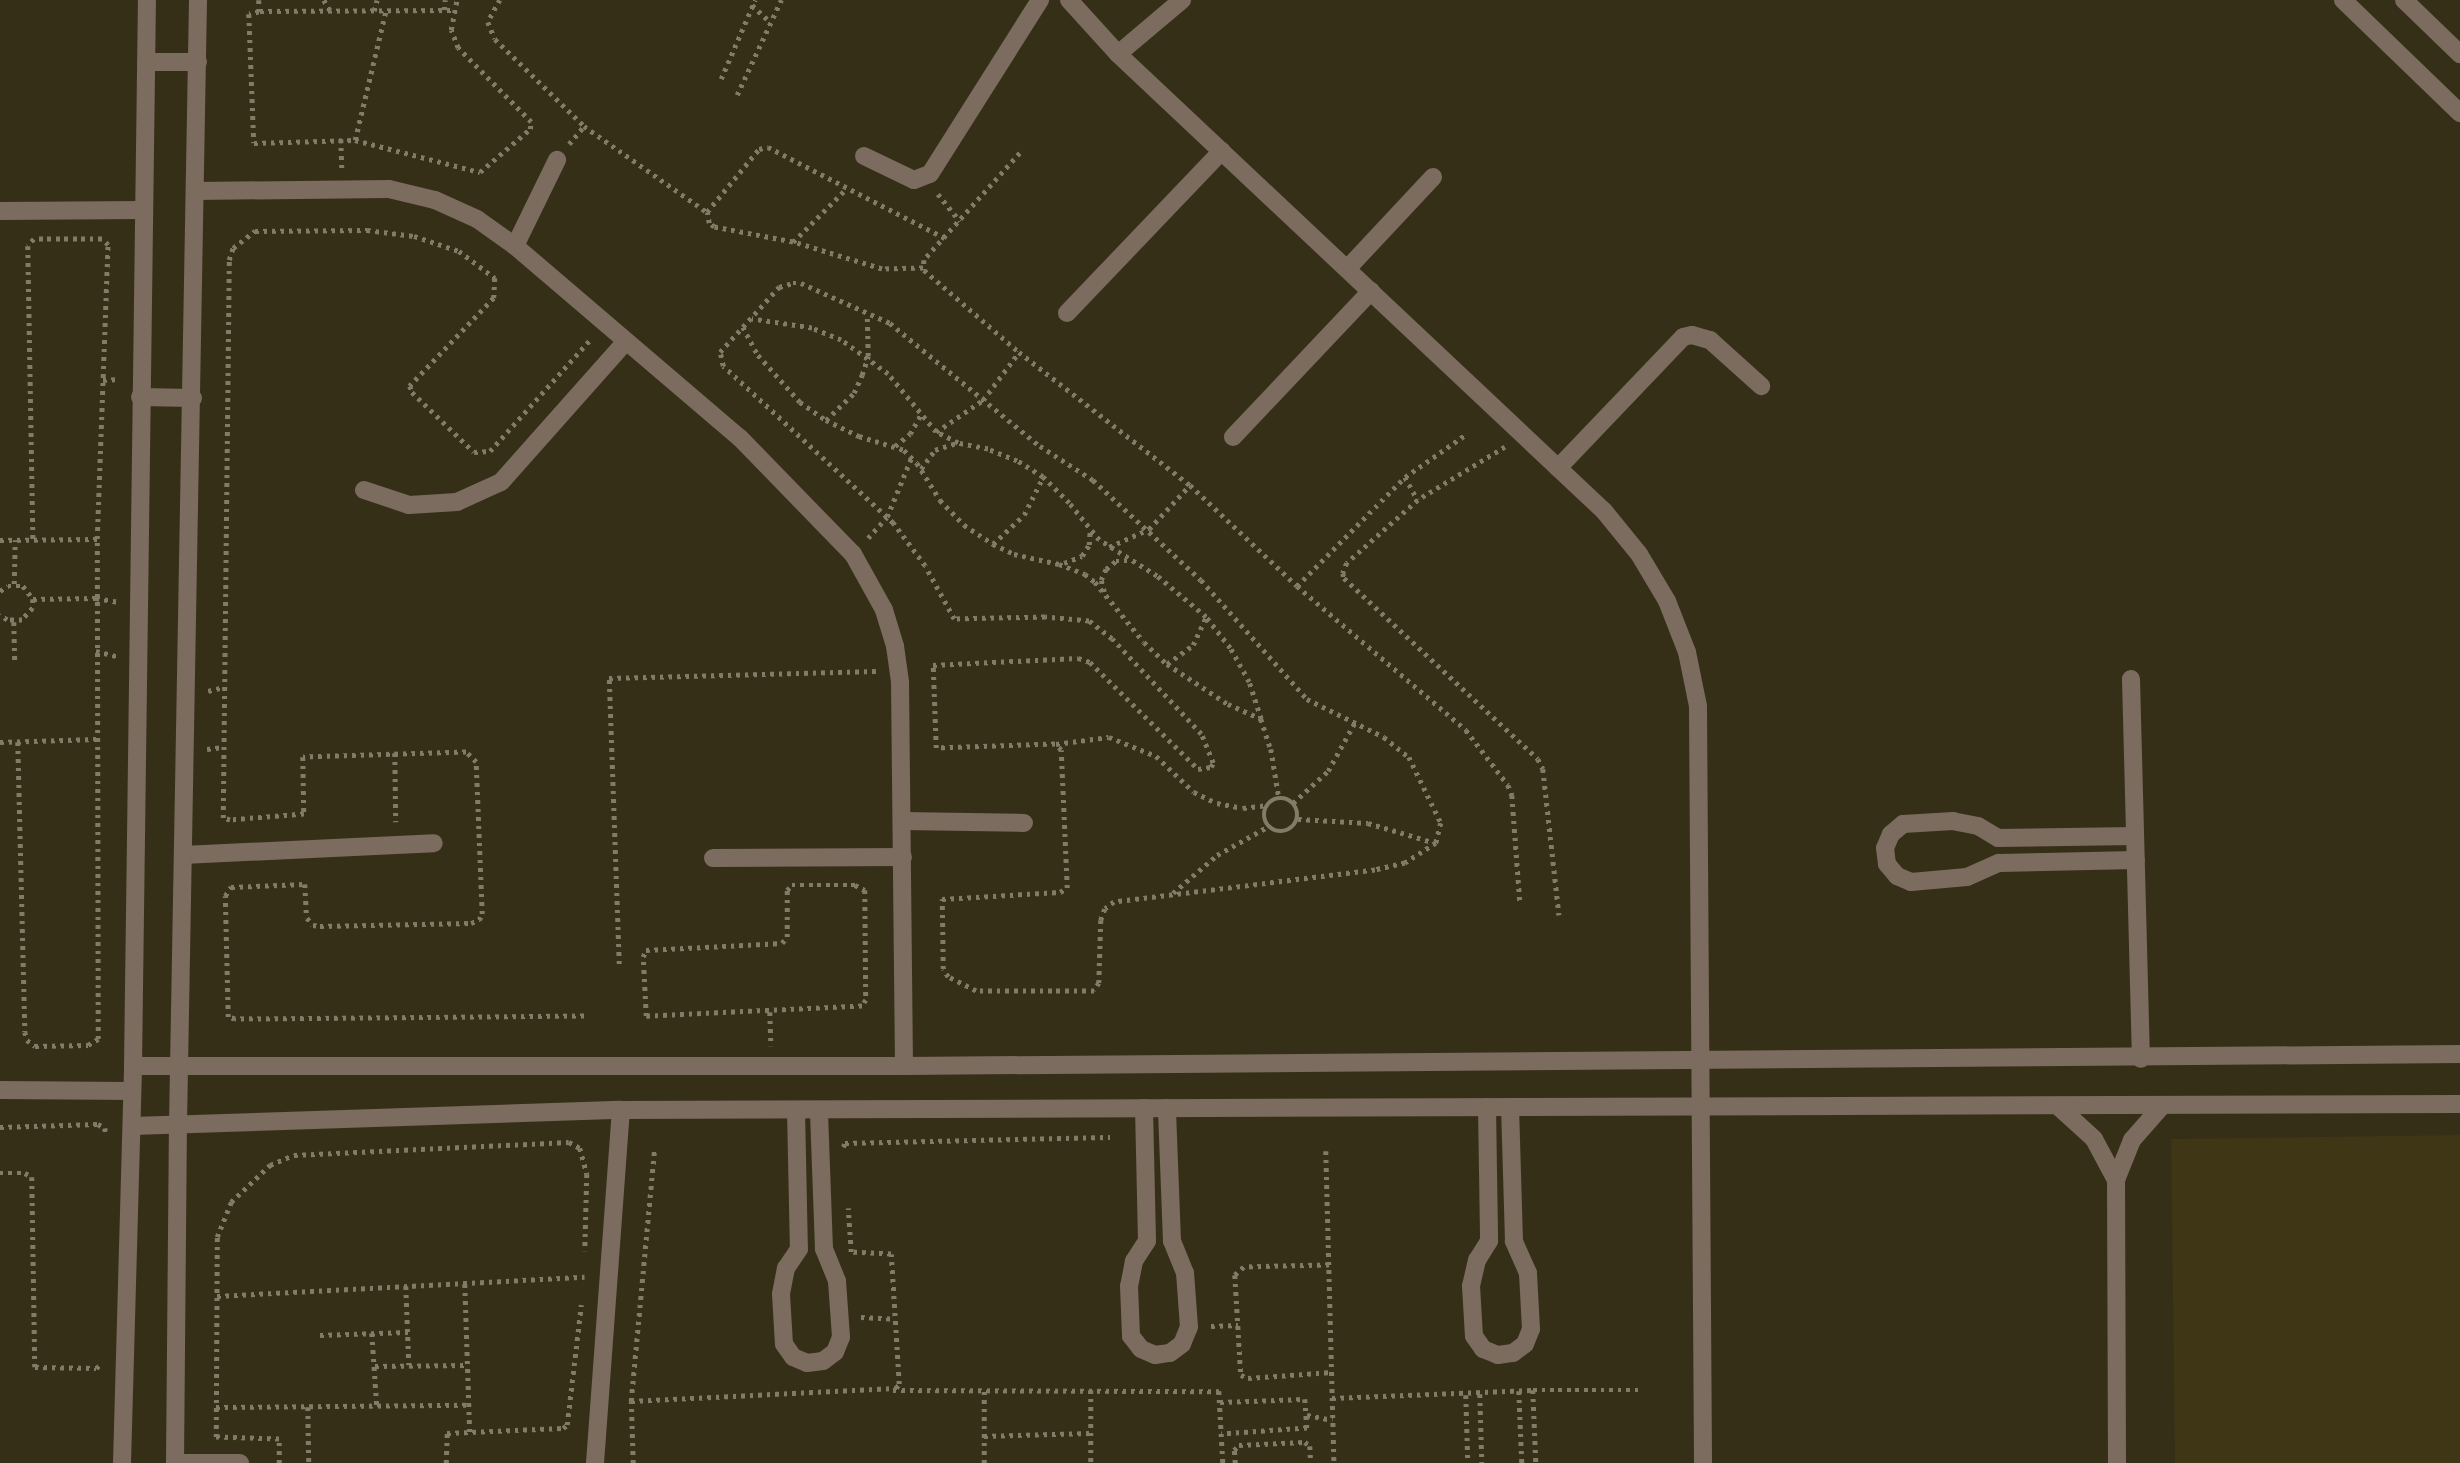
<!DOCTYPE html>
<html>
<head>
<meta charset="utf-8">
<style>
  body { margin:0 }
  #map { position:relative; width:2460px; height:1463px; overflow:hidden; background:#362f17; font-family:"PT Sans",sans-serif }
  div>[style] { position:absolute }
  .sand>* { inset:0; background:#3f3616 }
  .path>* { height:4.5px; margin-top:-2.25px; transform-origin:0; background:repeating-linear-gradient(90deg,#817b67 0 3.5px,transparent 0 8.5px) }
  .path>.ring { margin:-2.25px; padding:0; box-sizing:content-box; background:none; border:4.5px solid #817b67; border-radius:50% }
  .minor>* { height:18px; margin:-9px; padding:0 9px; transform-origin:9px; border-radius:9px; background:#7c6b5f }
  span { translate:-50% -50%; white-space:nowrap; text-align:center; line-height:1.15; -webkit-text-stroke:5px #1a170d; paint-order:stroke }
</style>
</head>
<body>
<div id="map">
  <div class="sand">
    <i style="clip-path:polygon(2460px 1135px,2460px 1463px,2175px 1463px,2171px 1139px)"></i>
  </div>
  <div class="path">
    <i style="left:259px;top:0;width:12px;rotate:90deg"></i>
    <i style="left:259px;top:12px;width:10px;rotate:169deg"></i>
    <i style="left:249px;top:14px;width:129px;rotate:87.8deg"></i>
    <i style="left:254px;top:143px;width:101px;rotate:-1.7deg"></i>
    <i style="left:355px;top:140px;width:129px;rotate:14.4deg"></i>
    <i style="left:480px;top:172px;width:66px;rotate:-40.7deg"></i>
    <i style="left:530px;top:129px;width:7px;rotate:-82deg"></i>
    <i style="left:531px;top:122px;width:104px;rotate:-134.6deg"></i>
    <i style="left:458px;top:48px;width:19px;rotate:-111deg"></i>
    <i style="left:451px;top:30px;width:31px;rotate:-79deg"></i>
    <i style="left:324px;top:0;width:12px;rotate:59deg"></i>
    <i style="left:500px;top:0;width:25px;rotate:119deg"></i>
    <i style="left:488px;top:22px;width:18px;rotate:68deg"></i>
    <i style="left:495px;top:39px;width:124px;rotate:44.3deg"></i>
    <i style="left:584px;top:126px;width:150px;rotate:35deg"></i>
    <i style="left:752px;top:5px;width:23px;rotate:43deg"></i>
    <i style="left:444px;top:10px;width:10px;rotate:-84deg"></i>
    <i style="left:260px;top:11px;width:195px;rotate:-0.3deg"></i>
    <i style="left:374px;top:11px;width:11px;rotate:-75deg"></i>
    <i style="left:721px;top:79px;width:86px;rotate:-66.7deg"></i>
    <i style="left:737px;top:95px;width:105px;rotate:-65.1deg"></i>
    <i style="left:341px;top:139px;width:30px;rotate:88deg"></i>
    <i style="left:355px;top:140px;width:134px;rotate:-76.6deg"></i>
    <i style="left:569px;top:144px;width:23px;rotate:-50deg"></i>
    <i style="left:1020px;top:153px;width:144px;rotate:131.9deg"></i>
    <i style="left:924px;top:260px;width:10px;rotate:90deg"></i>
    <i style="left:924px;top:270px;width:125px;rotate:40.8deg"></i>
    <i style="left:1019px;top:352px;width:217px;rotate:37.9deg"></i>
    <i style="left:1190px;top:485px;width:147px;rotate:43.3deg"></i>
    <i style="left:1297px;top:586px;width:222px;rotate:40.4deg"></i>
    <i style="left:1466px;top:730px;width:69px;rotate:52.6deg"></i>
    <i style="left:1508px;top:785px;width:11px;rotate:68deg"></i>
    <i style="left:1512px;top:795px;width:107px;rotate:85.7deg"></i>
    <i style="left:938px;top:194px;width:35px;rotate:51deg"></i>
    <i style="left:793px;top:242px;width:76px;rotate:-45deg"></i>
    <i style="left:923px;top:268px;width:41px;rotate:178.6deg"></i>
    <i style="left:882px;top:269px;width:93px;rotate:-163.1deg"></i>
    <i style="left:793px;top:242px;width:80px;rotate:-169.2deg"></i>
    <i style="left:714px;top:227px;width:6px;rotate:-141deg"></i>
    <i style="left:709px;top:223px;width:11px;rotate:-100deg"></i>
    <i style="left:707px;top:212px;width:82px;rotate:-50.5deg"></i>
    <i style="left:759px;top:149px;width:9px;rotate:-13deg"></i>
    <i style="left:768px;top:147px;width:199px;rotate:27.2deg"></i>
    <i style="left:793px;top:283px;width:8px"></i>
    <i style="left:801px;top:283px;width:98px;rotate:24.2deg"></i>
    <i style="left:890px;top:323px;width:194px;rotate:39.4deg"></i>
    <i style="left:1040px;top:446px;width:63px;rotate:32.7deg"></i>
    <i style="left:1093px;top:480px;width:147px;rotate:42.8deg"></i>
    <i style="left:1201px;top:580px;width:159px;rotate:48.3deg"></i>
    <i style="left:1307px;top:699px;width:86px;rotate:26.3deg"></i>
    <i style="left:1384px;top:737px;width:32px;rotate:39deg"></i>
    <i style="left:1409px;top:757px;width:73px;rotate:64.1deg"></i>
    <i style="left:1441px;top:823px;width:21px;rotate:104deg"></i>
    <i style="left:1436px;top:843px;width:37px;rotate:147deg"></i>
    <i style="left:1405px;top:863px;width:31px;rotate:167deg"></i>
    <i style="left:1375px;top:870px;width:263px;rotate:173deg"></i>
    <i style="left:1114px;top:902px;width:11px;rotate:142deg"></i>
    <i style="left:1105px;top:909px;width:12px;rotate:110deg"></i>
    <i style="left:1101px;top:920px;width:63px;rotate:91.8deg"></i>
    <i style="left:1099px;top:983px;width:9px;rotate:122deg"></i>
    <i style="left:1094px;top:991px;width:118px;rotate:180deg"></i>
    <i style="left:976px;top:991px;width:31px;rotate:-153deg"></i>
    <i style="left:948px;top:977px;width:9px;rotate:-122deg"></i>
    <i style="left:943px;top:969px;width:70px;rotate:-90.8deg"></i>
    <i style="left:942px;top:899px;width:118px;rotate:-3.4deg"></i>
    <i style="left:1060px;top:892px;width:8px;rotate:-30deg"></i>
    <i style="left:1067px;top:888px;width:138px;rotate:-92.5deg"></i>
    <i style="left:1061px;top:750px;width:8px;rotate:-135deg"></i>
    <i style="left:1055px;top:744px;width:119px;rotate:178.1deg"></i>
    <i style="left:936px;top:748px;width:83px;rotate:-92.1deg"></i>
    <i style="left:933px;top:665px;width:145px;rotate:-2.8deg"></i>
    <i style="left:1078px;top:658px;width:13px;rotate:18deg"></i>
    <i style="left:1090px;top:662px;width:152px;rotate:44.7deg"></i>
    <i style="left:1198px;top:769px;width:13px;rotate:-9deg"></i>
    <i style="left:1211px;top:767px;width:4px;rotate:-63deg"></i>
    <i style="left:1213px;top:763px;width:31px;rotate:-112deg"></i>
    <i style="left:1201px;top:734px;width:130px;rotate:-133.1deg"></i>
    <i style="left:1112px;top:639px;width:29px;rotate:-142deg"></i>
    <i style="left:1089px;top:621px;width:44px;rotate:-174.8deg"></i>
    <i style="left:1045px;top:617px;width:91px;rotate:178.7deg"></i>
    <i style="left:954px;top:619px;width:60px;rotate:-118.7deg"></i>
    <i style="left:925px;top:566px;width:54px;rotate:-126.7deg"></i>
    <i style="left:893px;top:523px;width:231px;rotate:-137.3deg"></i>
    <i style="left:723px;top:366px;width:14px;rotate:-102deg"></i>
    <i style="left:720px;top:352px;width:88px;rotate:-47.8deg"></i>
    <i style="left:779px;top:287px;width:15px;rotate:-16deg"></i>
    <i style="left:743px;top:327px;width:32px;rotate:62deg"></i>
    <i style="left:758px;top:355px;width:63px;rotate:48.2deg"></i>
    <i style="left:800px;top:402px;width:32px;rotate:35deg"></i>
    <i style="left:826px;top:420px;width:37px;rotate:26deg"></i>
    <i style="left:859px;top:436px;width:47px;rotate:17.3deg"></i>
    <i style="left:904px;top:450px;width:18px;rotate:45deg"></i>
    <i style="left:917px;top:463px;width:44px;rotate:58.1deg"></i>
    <i style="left:940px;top:500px;width:35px;rotate:46deg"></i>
    <i style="left:964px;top:525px;width:35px;rotate:33deg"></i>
    <i style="left:993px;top:544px;width:23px;rotate:25deg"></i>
    <i style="left:1014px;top:554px;width:46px;rotate:12.5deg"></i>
    <i style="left:1059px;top:564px;width:28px;rotate:21deg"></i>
    <i style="left:1085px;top:574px;width:13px;rotate:39deg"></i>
    <i style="left:1095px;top:582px;width:77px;rotate:50.8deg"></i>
    <i style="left:1144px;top:642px;width:32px;rotate:44deg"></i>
    <i style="left:1167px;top:664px;width:73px;rotate:33.3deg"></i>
    <i style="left:1228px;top:704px;width:36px;rotate:24deg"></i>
    <i style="left:1261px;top:719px;width:39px;rotate:-108deg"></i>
    <i style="left:1249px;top:682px;width:39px;rotate:-119deg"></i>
    <i style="left:1230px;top:648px;width:39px;rotate:-128deg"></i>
    <i style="left:1206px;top:617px;width:64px;rotate:-140.1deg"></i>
    <i style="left:1157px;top:576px;width:68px;rotate:-148.2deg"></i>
    <i style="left:1099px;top:540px;width:48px;rotate:-129deg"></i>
    <i style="left:1069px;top:503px;width:37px;rotate:-135deg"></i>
    <i style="left:1043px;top:477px;width:31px;rotate:-148deg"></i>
    <i style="left:1017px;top:461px;width:31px;rotate:-158deg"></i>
    <i style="left:988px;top:449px;width:31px;rotate:-169deg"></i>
    <i style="left:958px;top:443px;width:25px;rotate:-153deg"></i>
    <i style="left:936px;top:432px;width:75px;rotate:-129.6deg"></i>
    <i style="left:888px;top:374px;width:58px;rotate:-144.1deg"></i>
    <i style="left:841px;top:340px;width:31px;rotate:-158deg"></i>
    <i style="left:812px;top:328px;width:61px;rotate:-171.5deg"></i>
    <i style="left:103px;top:380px;width:17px;rotate:-3deg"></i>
    <i style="left:826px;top:420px;width:39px;rotate:-44deg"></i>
    <i style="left:854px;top:393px;width:20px;rotate:-66deg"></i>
    <i style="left:862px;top:375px;width:20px;rotate:-72deg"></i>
    <i style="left:868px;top:356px;width:42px;rotate:-91.4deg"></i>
    <i style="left:936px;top:432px;width:57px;rotate:-34.2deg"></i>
    <i style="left:983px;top:400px;width:60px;rotate:-53.1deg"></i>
    <i style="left:895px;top:446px;width:19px;rotate:-39deg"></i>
    <i style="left:910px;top:434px;width:21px;rotate:-61deg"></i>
    <i style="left:1505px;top:447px;width:102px;rotate:148.7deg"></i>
    <i style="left:1418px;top:500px;width:95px;rotate:138.4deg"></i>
    <i style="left:1347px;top:563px;width:11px;rotate:112deg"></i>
    <i style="left:1343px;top:573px;width:5px;rotate:79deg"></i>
    <i style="left:1344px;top:578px;width:265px;rotate:43deg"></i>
    <i style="left:1538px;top:759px;width:11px;rotate:63deg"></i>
    <i style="left:1543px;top:769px;width:147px;rotate:83.7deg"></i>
    <i style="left:921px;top:469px;width:24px;rotate:-54deg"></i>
    <i style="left:935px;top:450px;width:23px;rotate:-18deg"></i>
    <i style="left:1405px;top:477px;width:26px;rotate:61deg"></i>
    <i style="left:868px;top:538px;width:28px;rotate:-48deg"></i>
    <i style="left:887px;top:517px;width:66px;rotate:-67.7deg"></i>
    <i style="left:0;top:540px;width:97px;rotate:-0.6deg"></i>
    <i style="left:993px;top:544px;width:42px;rotate:-43.1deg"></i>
    <i style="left:1024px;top:515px;width:42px;rotate:-63.4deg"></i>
    <i style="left:1109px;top:547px;width:44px;rotate:-24.2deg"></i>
    <i style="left:1149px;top:529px;width:60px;rotate:-47deg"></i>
    <i style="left:1064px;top:563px;width:19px;rotate:-21deg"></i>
    <i style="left:1082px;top:556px;width:13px;rotate:-58deg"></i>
    <i style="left:1089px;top:545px;width:13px;rotate:-86deg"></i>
    <i style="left:14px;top:584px;width:44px;rotate:-88.7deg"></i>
    <i style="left:1297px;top:586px;width:153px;rotate:-45.3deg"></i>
    <i style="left:1405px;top:477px;width:73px;rotate:-35deg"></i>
    <i style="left:0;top:591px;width:9px;rotate:-32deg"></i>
    <i style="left:8px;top:586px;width:15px"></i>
    <i style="left:23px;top:586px;width:16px;rotate:52deg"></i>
    <i style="left:33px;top:599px;width:9px;rotate:90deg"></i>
    <i style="left:33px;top:608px;width:16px;rotate:133deg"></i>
    <i style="left:22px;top:620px;width:15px;rotate:180deg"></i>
    <i style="left:7px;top:620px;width:9px;rotate:-144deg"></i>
    <i style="left:1104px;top:592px;width:12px;rotate:-104deg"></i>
    <i style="left:1101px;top:580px;width:12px;rotate:-66deg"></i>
    <i style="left:1106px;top:569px;width:13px;rotate:-39deg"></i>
    <i style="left:1116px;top:561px;width:11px"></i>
    <i style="left:33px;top:599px;width:63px;rotate:-0.9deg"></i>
    <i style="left:96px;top:598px;width:23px;rotate:10deg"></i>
    <i style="left:14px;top:622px;width:42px;rotate:88.6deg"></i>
    <i style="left:96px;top:651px;width:21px;rotate:14deg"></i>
    <i style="left:1167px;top:664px;width:32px;rotate:-36deg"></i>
    <i style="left:1193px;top:645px;width:31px;rotate:-65deg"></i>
    <i style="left:208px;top:691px;width:16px;rotate:-14deg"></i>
    <i style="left:1261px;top:719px;width:32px;rotate:72deg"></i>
    <i style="left:1271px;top:749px;width:50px;rotate:80.7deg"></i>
    <i style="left:0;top:742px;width:96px;rotate:-1.8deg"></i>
    <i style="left:18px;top:742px;width:290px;rotate:88.6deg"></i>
    <i style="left:25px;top:1032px;width:8px;rotate:76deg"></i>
    <i style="left:27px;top:1040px;width:10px;rotate:37deg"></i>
    <i style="left:35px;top:1046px;width:53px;rotate:-1.1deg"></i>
    <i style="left:88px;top:1045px;width:12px;rotate:-31deg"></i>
    <i style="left:98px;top:1039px;width:500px;rotate:-90.11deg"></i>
    <i style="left:97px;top:539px;width:294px;rotate:-87.9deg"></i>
    <i style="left:108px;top:245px;width:8px;rotate:-135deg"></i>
    <i style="left:102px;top:239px;width:68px;rotate:180deg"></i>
    <i style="left:34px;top:239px;width:9px;rotate:131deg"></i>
    <i style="left:28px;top:246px;width:294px;rotate:89deg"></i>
    <i style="left:1056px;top:744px;width:53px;rotate:-7.5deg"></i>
    <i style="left:1109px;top:737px;width:51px;rotate:22deg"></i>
    <i style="left:1156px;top:756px;width:52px;rotate:43.5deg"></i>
    <i style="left:1194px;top:792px;width:25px;rotate:26deg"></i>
    <i style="left:1217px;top:803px;width:26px;rotate:11deg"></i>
    <i style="left:1243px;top:808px;width:25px;rotate:-7deg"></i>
    <i style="left:207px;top:749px;width:17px;rotate:-7deg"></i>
    <i style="left:395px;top:753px;width:69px;rotate:89.2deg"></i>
    <i class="ring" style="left:1264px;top:798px;width:29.5px;height:29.5px"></i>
    <i style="left:1293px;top:803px;width:47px;rotate:-42.4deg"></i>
    <i style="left:1328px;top:771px;width:56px;rotate:-61.1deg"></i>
    <i style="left:1298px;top:819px;width:70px;rotate:3.3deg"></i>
    <i style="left:1368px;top:823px;width:71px;rotate:16.4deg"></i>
    <i style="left:792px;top:885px;width:63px"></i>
    <i style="left:855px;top:885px;width:11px;rotate:27deg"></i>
    <i style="left:865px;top:890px;width:110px;rotate:89.5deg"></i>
    <i style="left:866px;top:1000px;width:7px;rotate:124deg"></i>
    <i style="left:862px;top:1006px;width:216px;rotate:177.3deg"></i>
    <i style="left:646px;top:1016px;width:59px;rotate:-92.9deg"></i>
    <i style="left:643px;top:957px;width:8px;rotate:-67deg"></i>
    <i style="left:646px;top:950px;width:136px;rotate:-2.9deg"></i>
    <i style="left:782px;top:943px;width:8px;rotate:-50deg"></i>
    <i style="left:787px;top:937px;width:47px;rotate:-90deg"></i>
    <i style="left:787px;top:890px;width:7px;rotate:-45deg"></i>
    <i style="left:1173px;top:893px;width:58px;rotate:-40.8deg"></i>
    <i style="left:1217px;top:855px;width:60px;rotate:-29.1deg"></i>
    <i style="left:619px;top:964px;width:286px;rotate:-92deg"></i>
    <i style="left:609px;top:678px;width:267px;rotate:-1.5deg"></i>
    <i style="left:770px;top:1012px;width:34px;rotate:88deg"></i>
    <i style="left:584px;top:1016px;width:349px;rotate:179.5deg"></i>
    <i style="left:235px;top:1019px;width:7px;rotate:-164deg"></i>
    <i style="left:228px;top:1017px;width:121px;rotate:-91.4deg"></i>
    <i style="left:225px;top:896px;width:11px;rotate:-56deg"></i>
    <i style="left:231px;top:887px;width:74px;rotate:-2.3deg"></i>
    <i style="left:305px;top:884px;width:34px;rotate:87deg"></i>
    <i style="left:307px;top:918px;width:9px;rotate:49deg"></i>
    <i style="left:313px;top:925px;width:7px;rotate:8deg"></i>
    <i style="left:320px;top:926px;width:151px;rotate:-1.1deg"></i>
    <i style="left:471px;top:923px;width:9px;rotate:-21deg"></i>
    <i style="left:479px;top:920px;width:7px;rotate:-63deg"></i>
    <i style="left:482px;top:914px;width:152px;rotate:-92.3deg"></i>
    <i style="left:476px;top:762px;width:14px;rotate:-135deg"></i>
    <i style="left:466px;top:752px;width:163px;rotate:178.2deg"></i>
    <i style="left:303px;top:757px;width:57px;rotate:89deg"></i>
    <i style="left:304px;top:814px;width:74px;rotate:175.4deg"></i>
    <i style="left:230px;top:820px;width:7px;rotate:-164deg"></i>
    <i style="left:223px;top:818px;width:558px;rotate:-89.38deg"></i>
    <i style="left:229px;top:260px;width:13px;rotate:-72deg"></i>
    <i style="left:233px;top:248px;width:28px;rotate:-38deg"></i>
    <i style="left:255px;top:231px;width:112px;rotate:-0.5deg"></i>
    <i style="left:367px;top:230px;width:47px;rotate:7.3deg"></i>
    <i style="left:414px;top:236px;width:47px;rotate:18.4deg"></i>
    <i style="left:459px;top:251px;width:45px;rotate:36.9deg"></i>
    <i style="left:495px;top:278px;width:20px;rotate:93deg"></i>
    <i style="left:494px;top:298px;width:122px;rotate:133.7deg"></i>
    <i style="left:410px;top:386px;width:6px;rotate:72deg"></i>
    <i style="left:412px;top:392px;width:86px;rotate:44.1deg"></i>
    <i style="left:474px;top:452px;width:16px;rotate:-4deg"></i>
    <i style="left:490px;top:451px;width:149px;rotate:-48deg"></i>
    <i style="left:0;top:1127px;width:98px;rotate:-1.8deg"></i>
    <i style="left:98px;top:1124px;width:8px;rotate:30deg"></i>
    <i style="left:105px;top:1128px;width:7px;rotate:82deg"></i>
    <i style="left:843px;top:1147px;width:4px;rotate:-63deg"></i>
    <i style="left:845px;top:1143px;width:265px;rotate:-1.3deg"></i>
    <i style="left:1326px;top:1151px;width:312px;rotate:88.5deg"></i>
    <i style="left:0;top:1173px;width:25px"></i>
    <i style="left:25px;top:1173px;width:8px;rotate:30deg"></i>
    <i style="left:32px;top:1177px;width:190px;rotate:89.1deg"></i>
    <i style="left:35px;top:1367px;width:61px;rotate:0.9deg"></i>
    <i style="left:96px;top:1368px;width:7px;rotate:-34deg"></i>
    <i style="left:1329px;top:1265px;width:85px;rotate:178.7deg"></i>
    <i style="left:1244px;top:1267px;width:12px;rotate:138deg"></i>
    <i style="left:1235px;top:1275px;width:100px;rotate:86.6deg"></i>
    <i style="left:1241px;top:1375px;width:8px;rotate:23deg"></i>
    <i style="left:1248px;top:1378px;width:84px;rotate:-4.1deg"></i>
    <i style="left:465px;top:1284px;width:148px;rotate:88.1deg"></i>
    <i style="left:406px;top:1286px;width:79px;rotate:87.8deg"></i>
    <i style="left:217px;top:1296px;width:368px;rotate:-3deg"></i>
    <i style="left:861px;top:1317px;width:34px;rotate:3deg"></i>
    <i style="left:1211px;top:1326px;width:27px;rotate:-2deg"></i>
    <i style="left:372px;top:1333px;width:73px;rotate:86.1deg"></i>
    <i style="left:320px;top:1335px;width:88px;rotate:-2deg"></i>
    <i style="left:375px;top:1366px;width:93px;rotate:-0.6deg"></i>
    <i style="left:893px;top:1390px;width:326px;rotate:0.2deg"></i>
    <i style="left:1219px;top:1391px;width:72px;rotate:86.8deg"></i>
    <i style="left:1091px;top:1390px;width:73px;rotate:90deg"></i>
    <i style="left:1533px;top:1390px;width:73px;rotate:87.6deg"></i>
    <i style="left:1519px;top:1391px;width:72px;rotate:87.6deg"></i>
    <i style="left:1480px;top:1394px;width:69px;rotate:88.3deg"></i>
    <i style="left:1466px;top:1395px;width:68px;rotate:88.3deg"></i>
    <i style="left:1332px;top:1398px;width:201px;rotate:-2.3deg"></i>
    <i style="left:1533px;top:1390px;width:106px"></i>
    <i style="left:631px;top:1401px;width:265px;rotate:-2.8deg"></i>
    <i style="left:896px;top:1388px;width:5px;rotate:-53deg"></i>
    <i style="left:899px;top:1384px;width:130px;rotate:-93.5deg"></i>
    <i style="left:891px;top:1254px;width:40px;rotate:-177.1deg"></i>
    <i style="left:851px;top:1252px;width:44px;rotate:-93.9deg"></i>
    <i style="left:1220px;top:1402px;width:85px;rotate:-2deg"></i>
    <i style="left:1305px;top:1399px;width:29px;rotate:86deg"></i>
    <i style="left:1307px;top:1428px;width:86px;rotate:176deg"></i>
    <i style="left:216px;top:1407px;width:253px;rotate:-0.5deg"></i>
    <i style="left:308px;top:1407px;width:56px;rotate:89deg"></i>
    <i style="left:1307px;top:1415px;width:26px;rotate:11deg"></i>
    <i style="left:984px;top:1436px;width:107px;rotate:-1.6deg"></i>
    <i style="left:279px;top:1463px;width:24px;rotate:-90deg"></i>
    <i style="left:279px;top:1439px;width:63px;rotate:-178.2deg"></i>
    <i style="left:216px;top:1437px;width:200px;rotate:-89.7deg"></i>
    <i style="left:217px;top:1237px;width:38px;rotate:-68deg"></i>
    <i style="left:231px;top:1202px;width:54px;rotate:-43.5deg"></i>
    <i style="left:270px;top:1165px;width:26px;rotate:-23deg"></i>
    <i style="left:294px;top:1155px;width:275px;rotate:-2.7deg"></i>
    <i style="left:569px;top:1142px;width:13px;rotate:29deg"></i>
    <i style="left:580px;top:1148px;width:27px;rotate:75deg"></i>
    <i style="left:587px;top:1174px;width:77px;rotate:91.5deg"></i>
    <i style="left:446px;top:1463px;width:30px;rotate:-88deg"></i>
    <i style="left:447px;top:1433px;width:116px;rotate:-2.5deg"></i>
    <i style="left:563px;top:1428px;width:5px;rotate:-37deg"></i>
    <i style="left:567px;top:1425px;width:121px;rotate:-83.3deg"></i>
    <i style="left:633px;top:1463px;width:62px;rotate:-91.8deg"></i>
    <i style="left:631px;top:1401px;width:251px;rotate:-84.7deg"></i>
    <i style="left:984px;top:1463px;width:73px;rotate:-90deg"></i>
    <i style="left:1235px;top:1463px;width:13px;rotate:-94deg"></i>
    <i style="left:1234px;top:1450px;width:7px;rotate:-45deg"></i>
    <i style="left:1239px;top:1445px;width:66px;rotate:-2.6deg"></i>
    <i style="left:1305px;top:1442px;width:6px;rotate:39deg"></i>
    <i style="left:1310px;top:1446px;width:17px;rotate:87deg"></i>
  </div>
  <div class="minor">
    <i style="left:1069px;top:0;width:73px;rotate:47.8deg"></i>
    <i style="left:1118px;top:54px;width:667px;rotate:43.24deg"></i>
    <i style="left:1604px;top:511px;width:55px;rotate:50.9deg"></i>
    <i style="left:1639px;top:554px;width:55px;rotate:59.2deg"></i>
    <i style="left:1667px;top:601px;width:55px;rotate:68.6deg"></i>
    <i style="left:1687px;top:652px;width:55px;rotate:78.5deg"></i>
    <i style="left:1698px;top:706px;width:757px;rotate:89.62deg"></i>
    <i style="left:2343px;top:0;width:163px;rotate:44deg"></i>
    <i style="left:2404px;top:0;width:78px;rotate:44deg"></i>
    <i style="left:1118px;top:54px;width:84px;rotate:-40.2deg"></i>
    <i style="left:146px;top:62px;width:52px"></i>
    <i style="left:864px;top:156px;width:55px;rotate:25.6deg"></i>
    <i style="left:914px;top:180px;width:17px;rotate:-21deg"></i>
    <i style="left:930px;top:174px;width:206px;rotate:-57.7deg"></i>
    <i style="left:196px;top:191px;width:193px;rotate:-0.6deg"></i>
    <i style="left:389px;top:189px;width:47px;rotate:13.4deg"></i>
    <i style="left:435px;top:200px;width:46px;rotate:24.3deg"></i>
    <i style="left:477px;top:219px;width:47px;rotate:35.4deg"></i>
    <i style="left:515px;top:246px;width:296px;rotate:40.5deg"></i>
    <i style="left:740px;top:438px;width:162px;rotate:45.8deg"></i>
    <i style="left:853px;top:554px;width:64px;rotate:61deg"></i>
    <i style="left:884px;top:610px;width:38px;rotate:73deg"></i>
    <i style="left:895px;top:646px;width:37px;rotate:82deg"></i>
    <i style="left:900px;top:683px;width:383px;rotate:89.4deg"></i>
    <i style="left:0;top:211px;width:143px;rotate:-0.4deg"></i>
    <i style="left:515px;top:246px;width:96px;rotate:-64deg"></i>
    <i style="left:1347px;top:269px;width:126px;rotate:-46.9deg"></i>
    <i style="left:1067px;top:313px;width:224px;rotate:-46.3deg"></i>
    <i style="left:140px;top:397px;width:53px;rotate:1.1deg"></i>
    <i style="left:1233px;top:437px;width:201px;rotate:-46.6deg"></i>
    <i style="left:1558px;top:468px;width:181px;rotate:-46.3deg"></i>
    <i style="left:1683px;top:337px;width:9px;rotate:-13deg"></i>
    <i style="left:1692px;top:335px;width:19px;rotate:16deg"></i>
    <i style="left:1710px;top:340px;width:69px;rotate:42deg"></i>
    <i style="left:364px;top:490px;width:47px;rotate:18.4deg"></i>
    <i style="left:409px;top:505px;width:48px;rotate:-3.6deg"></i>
    <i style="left:457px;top:502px;width:48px;rotate:-24.4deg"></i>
    <i style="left:501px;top:482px;width:188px;rotate:-48.4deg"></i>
    <i style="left:2131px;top:679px;width:380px;rotate:88.5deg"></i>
    <i style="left:903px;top:821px;width:121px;rotate:0.9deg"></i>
    <i style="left:2135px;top:836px;width:137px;rotate:179.2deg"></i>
    <i style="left:1998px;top:838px;width:23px;rotate:-149deg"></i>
    <i style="left:1978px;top:826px;width:25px;rotate:-169deg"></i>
    <i style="left:1953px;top:821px;width:50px;rotate:176.6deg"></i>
    <i style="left:1903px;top:824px;width:16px;rotate:140deg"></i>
    <i style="left:1891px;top:834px;width:15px;rotate:113deg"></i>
    <i style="left:1885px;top:848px;width:16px;rotate:83deg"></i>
    <i style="left:1887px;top:864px;width:16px;rotate:50deg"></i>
    <i style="left:1897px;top:876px;width:15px;rotate:23deg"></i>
    <i style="left:1911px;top:882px;width:56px;rotate:-5.1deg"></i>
    <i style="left:1967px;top:877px;width:35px;rotate:-24deg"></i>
    <i style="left:1999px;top:863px;width:137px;rotate:-1.3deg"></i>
    <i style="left:183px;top:855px;width:251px;rotate:-2.7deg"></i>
    <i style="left:713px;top:858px;width:190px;rotate:-0.3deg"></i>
    <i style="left:133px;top:1066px;width:771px"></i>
    <i style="left:904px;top:1066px;width:1556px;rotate:-0.44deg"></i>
    <i style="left:0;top:1090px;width:132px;rotate:0.4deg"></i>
    <i style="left:1487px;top:1107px;width:134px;rotate:89.1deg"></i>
    <i style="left:1489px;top:1241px;width:22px;rotate:122deg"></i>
    <i style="left:1477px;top:1260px;width:27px;rotate:103deg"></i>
    <i style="left:1471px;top:1286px;width:50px;rotate:86.6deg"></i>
    <i style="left:1474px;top:1336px;width:16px;rotate:55deg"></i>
    <i style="left:1483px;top:1349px;width:16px;rotate:22deg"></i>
    <i style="left:1498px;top:1355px;width:15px;rotate:-8deg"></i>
    <i style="left:1513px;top:1353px;width:15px;rotate:-37deg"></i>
    <i style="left:1525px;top:1344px;width:16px;rotate:-68deg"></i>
    <i style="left:1531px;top:1329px;width:56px;rotate:-93.1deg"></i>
    <i style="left:1528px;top:1273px;width:35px;rotate:-114deg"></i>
    <i style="left:1514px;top:1241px;width:134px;rotate:-91.7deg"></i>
    <i style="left:2059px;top:1107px;width:47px;rotate:42.4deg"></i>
    <i style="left:2094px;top:1139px;width:47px;rotate:61.8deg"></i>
    <i style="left:1144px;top:1108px;width:133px;rotate:88.7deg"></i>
    <i style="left:1147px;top:1241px;width:24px;rotate:123deg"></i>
    <i style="left:1134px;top:1261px;width:25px;rotate:101deg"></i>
    <i style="left:1129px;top:1286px;width:50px;rotate:87.7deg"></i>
    <i style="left:1131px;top:1336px;width:16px;rotate:52deg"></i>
    <i style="left:1141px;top:1349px;width:15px;rotate:23deg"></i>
    <i style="left:1155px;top:1355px;width:15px;rotate:-8deg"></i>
    <i style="left:1170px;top:1353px;width:15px;rotate:-37deg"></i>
    <i style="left:1182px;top:1344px;width:18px;rotate:-68deg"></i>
    <i style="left:1189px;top:1327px;width:54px;rotate:-94.2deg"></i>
    <i style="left:1185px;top:1273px;width:35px;rotate:-112deg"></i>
    <i style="left:1172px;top:1241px;width:133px;rotate:-92.2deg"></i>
    <i style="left:796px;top:1110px;width:139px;rotate:88.8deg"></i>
    <i style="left:799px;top:1249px;width:23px;rotate:124deg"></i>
    <i style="left:786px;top:1268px;width:26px;rotate:101deg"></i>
    <i style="left:781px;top:1294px;width:50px;rotate:86.6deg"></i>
    <i style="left:784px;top:1344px;width:16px;rotate:55deg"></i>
    <i style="left:793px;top:1357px;width:15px;rotate:23deg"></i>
    <i style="left:807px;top:1363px;width:16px;rotate:-7deg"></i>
    <i style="left:823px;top:1361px;width:15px;rotate:-37deg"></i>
    <i style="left:835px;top:1352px;width:16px;rotate:-68deg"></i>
    <i style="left:841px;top:1337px;width:56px;rotate:-94.1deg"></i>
    <i style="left:837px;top:1281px;width:35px;rotate:-112deg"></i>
    <i style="left:824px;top:1249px;width:139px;rotate:-92.1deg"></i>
    <i style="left:132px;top:1126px;width:489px;rotate:-1.9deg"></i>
    <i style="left:621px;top:1110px;width:1839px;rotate:-0.19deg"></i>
    <i style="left:122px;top:1463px;width:397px;rotate:-88.4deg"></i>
    <i style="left:133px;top:1066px;width:1066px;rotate:-89.25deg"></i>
    <i style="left:175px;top:1463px;width:339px;rotate:-89.5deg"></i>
    <i style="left:178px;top:1124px;width:1124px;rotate:-88.98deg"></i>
    <i style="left:175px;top:1463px;width:65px"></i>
    <i style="left:595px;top:1463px;width:354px;rotate:-85.8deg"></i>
    <i style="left:2117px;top:1463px;width:283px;rotate:-90.2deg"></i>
    <i style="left:2116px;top:1180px;width:43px;rotate:-68.2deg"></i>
    <i style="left:2132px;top:1140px;width:44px;rotate:-48.7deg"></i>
  </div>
</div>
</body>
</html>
